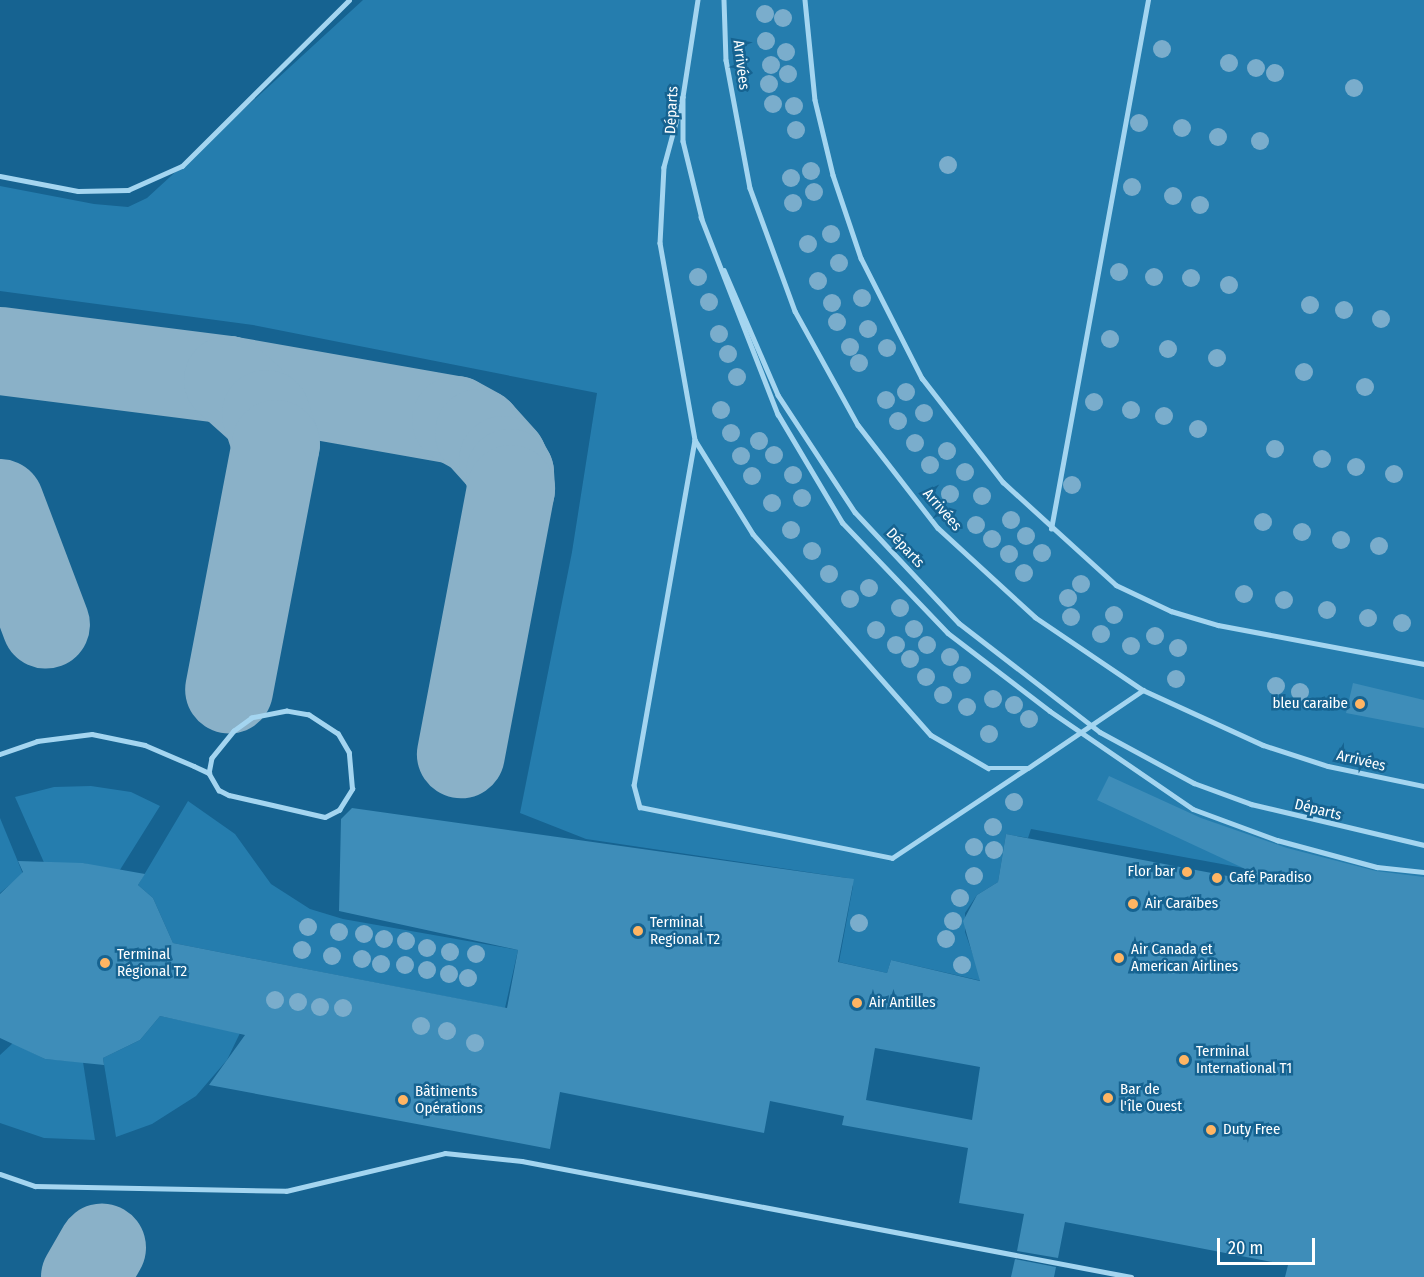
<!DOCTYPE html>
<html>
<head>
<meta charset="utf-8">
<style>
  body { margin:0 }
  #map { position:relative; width:1424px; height:1277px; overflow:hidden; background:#166391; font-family:"Fira Sans Condensed",sans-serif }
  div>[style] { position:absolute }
  .green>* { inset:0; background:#257dae }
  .taxiway>* { height:88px; margin:-44px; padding:0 44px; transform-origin:44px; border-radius:44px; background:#8ab1c8 }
  .building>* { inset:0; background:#3e8db9 }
  .service>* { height:4.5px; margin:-2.25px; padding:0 2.25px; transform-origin:2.25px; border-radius:2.25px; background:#a4d5f0 }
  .service-bridge>* { height:4.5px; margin:-2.25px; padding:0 2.25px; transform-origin:2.25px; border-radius:2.25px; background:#a4d5f0 }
  .trees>* { width:18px; height:18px; margin:-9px; border-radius:50%; background:#7aadcc }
  .dots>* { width:16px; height:16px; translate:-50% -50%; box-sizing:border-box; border:3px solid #166391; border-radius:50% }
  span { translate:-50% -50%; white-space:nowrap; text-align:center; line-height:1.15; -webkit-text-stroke:5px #166391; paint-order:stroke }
  .street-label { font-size:15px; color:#fff }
  .poi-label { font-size:15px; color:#fff }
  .right { translate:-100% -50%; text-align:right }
  .left { translate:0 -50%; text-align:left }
  .scale { position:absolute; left:1217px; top:1238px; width:98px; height:27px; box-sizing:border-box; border:3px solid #fff; border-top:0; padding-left:8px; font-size:18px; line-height:21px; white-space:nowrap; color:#fff; -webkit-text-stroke:4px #166391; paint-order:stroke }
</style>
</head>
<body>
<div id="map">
  <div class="green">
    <i style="clip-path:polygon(363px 0,1424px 0,1424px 901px,1031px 829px,1028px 838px,1006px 834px,998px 882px,977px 895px,965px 913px,965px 932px,982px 981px,891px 960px,887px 973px,839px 962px,853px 886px,847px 878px,586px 839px,520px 813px,572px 552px,597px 393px,253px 325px,0 291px,0 186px,94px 204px,128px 207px,147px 198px)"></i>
    <i style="clip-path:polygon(91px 786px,131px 792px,160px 806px,118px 873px,83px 863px,46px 867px,15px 797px,54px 787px)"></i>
    <i style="clip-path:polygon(188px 801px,235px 834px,271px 884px,310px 909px,343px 919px,518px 950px,505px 1008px,173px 943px,153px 898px,138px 885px)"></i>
    <i style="clip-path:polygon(0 818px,23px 874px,0 893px)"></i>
    <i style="clip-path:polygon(160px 1016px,240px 1033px,227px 1060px,196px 1096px,152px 1124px,116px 1137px,103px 1058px,140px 1040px)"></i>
    <i style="clip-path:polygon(13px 1043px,45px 1059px,83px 1062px,95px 1140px,44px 1138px,0 1123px,0 1055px)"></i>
  </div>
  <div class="taxiway">
    <i style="left:0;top:351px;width:230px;rotate:7.2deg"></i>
    <i style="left:228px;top:380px;width:231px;rotate:10deg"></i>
    <i style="left:456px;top:420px;width:26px;rotate:29deg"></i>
    <i style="left:479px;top:433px;width:36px;rotate:48deg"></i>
    <i style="left:503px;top:460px;width:15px;rotate:62deg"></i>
    <i style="left:510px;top:473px;width:16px;rotate:86deg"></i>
    <i style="left:511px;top:489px;width:270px;rotate:100.7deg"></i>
    <i style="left:228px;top:380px;width:51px;rotate:41.8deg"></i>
    <i style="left:266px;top:414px;width:32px;rotate:72deg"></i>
    <i style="left:276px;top:444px;width:250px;rotate:100.8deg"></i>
    <i style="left:0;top:503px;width:130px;rotate:69.3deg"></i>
    <i style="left:85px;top:1277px;width:34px;rotate:-60deg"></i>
  </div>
  <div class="building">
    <i style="clip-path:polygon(1353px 683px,1424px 700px,1424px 728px,1346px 713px)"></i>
    <i style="clip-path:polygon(evenodd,1109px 776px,1201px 818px,1287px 848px,1376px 871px,1424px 877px,1424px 1277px,1285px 1277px,1288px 1265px,1065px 1222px,1058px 1258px,1017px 1251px,1024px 1214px,959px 1203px,968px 1148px,842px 1125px,844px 1116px,770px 1101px,764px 1133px,560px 1092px,550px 1149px,209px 1085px,245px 1035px,160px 1016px,140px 1040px,103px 1058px,104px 1065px,45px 1059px,0 1038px,0 894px,23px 872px,18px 861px,83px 863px,145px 874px,138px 885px,153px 898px,173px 943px,507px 1008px,518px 950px,339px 911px,341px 819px,352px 808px,854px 879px,838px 962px,887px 973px,891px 960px,980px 981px,963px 921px,977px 895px,998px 882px,1006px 834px,1254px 881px,1256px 874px,1097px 800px,1109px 776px,875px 1048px,980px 1067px,972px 1120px,866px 1100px,875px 1048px)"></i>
    <i style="clip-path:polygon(1015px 1259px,1056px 1267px,1054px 1277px,1011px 1277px)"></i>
  </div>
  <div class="service">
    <i style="left:698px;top:0;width:98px;rotate:98.8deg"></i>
    <i style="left:683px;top:97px;width:44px;rotate:90deg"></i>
    <i style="left:683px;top:141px;width:80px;rotate:76.3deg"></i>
    <i style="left:724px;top:0;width:60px;rotate:88.1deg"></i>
    <i style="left:726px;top:60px;width:130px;rotate:79.4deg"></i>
    <i style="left:750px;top:188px;width:131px;rotate:69.9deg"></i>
    <i style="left:795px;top:311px;width:130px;rotate:61.1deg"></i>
    <i style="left:858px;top:425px;width:130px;rotate:52.2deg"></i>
    <i style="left:938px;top:528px;width:132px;rotate:42.5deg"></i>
    <i style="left:1035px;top:617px;width:130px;rotate:34.1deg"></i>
    <i style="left:1143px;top:690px;width:132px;rotate:24.6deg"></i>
    <i style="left:1263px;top:745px;width:68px;rotate:17.9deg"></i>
    <i style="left:1328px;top:766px;width:98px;rotate:11.8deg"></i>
    <i style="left:805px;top:0;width:100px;rotate:84.3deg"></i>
    <i style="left:815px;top:100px;width:77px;rotate:76.5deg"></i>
    <i style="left:833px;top:175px;width:88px;rotate:71.4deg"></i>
    <i style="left:861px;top:258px;width:135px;rotate:63.1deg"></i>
    <i style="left:922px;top:378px;width:132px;rotate:52.1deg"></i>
    <i style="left:1003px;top:482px;width:153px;rotate:42.3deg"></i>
    <i style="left:1116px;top:585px;width:61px;rotate:25.3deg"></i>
    <i style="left:1171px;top:611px;width:49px;rotate:16.6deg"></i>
    <i style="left:1218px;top:625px;width:210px;rotate:10.7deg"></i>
    <i style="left:683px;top:97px;width:73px;rotate:105.2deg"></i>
    <i style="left:664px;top:167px;width:76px;rotate:93deg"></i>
    <i style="left:660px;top:243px;width:200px;rotate:79.9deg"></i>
    <i style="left:695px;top:440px;width:110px;rotate:58.3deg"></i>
    <i style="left:753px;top:534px;width:268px;rotate:48.5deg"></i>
    <i style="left:931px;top:735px;width:66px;rotate:30.1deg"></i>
    <i style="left:988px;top:768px;width:40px"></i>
    <i style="left:1028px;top:768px;width:139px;rotate:-34.1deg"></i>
    <i style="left:0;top:176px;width:79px;rotate:10.9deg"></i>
    <i style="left:78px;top:191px;width:50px;rotate:-1.1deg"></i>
    <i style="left:128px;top:190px;width:59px;rotate:-24deg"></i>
    <i style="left:182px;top:166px;width:235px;rotate:-44.8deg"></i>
    <i style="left:724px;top:270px;width:136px;rotate:66.6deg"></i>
    <i style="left:778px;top:395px;width:140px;rotate:56.7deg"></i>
    <i style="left:695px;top:440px;width:350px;rotate:100deg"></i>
    <i style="left:634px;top:785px;width:23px;rotate:75deg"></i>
    <i style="left:640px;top:807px;width:257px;rotate:11.4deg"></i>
    <i style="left:892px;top:858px;width:161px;rotate:-33.6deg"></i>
    <i style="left:1051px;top:529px;width:538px;rotate:-79.61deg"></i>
    <i style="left:0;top:754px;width:39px;rotate:-19deg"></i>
    <i style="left:37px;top:741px;width:55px;rotate:-7.3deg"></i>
    <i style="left:92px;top:734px;width:54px;rotate:11.7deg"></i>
    <i style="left:145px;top:745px;width:53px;rotate:23.2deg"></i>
    <i style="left:194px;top:766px;width:17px;rotate:25deg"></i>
    <i style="left:209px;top:773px;width:20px;rotate:60deg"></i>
    <i style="left:219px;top:790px;width:11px;rotate:27deg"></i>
    <i style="left:229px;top:795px;width:98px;rotate:12.9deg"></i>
    <i style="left:325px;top:817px;width:16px;rotate:-27deg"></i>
    <i style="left:339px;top:810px;width:25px;rotate:-58deg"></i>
    <i style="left:352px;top:789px;width:36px;rotate:-95deg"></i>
    <i style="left:349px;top:753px;width:22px;rotate:-120deg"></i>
    <i style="left:338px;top:734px;width:35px;rotate:-147deg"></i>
    <i style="left:309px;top:715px;width:22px;rotate:-170deg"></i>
    <i style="left:287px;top:711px;width:36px;rotate:169deg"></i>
    <i style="left:252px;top:718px;width:22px;rotate:144deg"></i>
    <i style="left:234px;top:731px;width:35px;rotate:129deg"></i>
    <i style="left:212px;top:758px;width:15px;rotate:101deg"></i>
    <i style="left:0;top:1174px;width:37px;rotate:19deg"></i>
    <i style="left:35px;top:1186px;width:251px;rotate:1.1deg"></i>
    <i style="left:286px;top:1191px;width:163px;rotate:-13.4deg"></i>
    <i style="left:445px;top:1153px;width:77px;rotate:5.9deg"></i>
    <i style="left:522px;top:1161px;width:620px;rotate:10.78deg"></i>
  </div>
  <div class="service-bridge">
    <i style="left:701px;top:217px;width:212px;rotate:68.7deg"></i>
    <i style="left:778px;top:414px;width:126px;rotate:59.3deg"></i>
    <i style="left:842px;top:522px;width:153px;rotate:46.3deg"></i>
    <i style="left:948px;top:633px;width:128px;rotate:37.4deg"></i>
    <i style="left:1050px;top:711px;width:173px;rotate:34.4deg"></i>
    <i style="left:1193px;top:809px;width:90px;rotate:20.3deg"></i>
    <i style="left:1277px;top:840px;width:104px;rotate:15.1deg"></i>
    <i style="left:1377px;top:867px;width:47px;rotate:6.1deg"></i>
    <i style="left:855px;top:512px;width:152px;rotate:46.9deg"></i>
    <i style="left:959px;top:623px;width:178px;rotate:37.7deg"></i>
    <i style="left:1100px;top:732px;width:107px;rotate:28.5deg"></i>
    <i style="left:1194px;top:783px;width:61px;rotate:20.2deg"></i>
    <i style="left:1251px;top:804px;width:178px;rotate:13.3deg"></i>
  </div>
  <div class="trees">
    <i style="left:765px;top:14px"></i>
    <i style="left:783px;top:18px"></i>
    <i style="left:766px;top:41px"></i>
    <i style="left:1162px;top:49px"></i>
    <i style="left:786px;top:52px"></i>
    <i style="left:1229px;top:63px"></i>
    <i style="left:771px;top:65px"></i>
    <i style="left:1256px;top:68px"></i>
    <i style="left:1275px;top:73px"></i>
    <i style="left:788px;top:74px"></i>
    <i style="left:769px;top:84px"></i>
    <i style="left:1354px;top:88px"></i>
    <i style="left:773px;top:104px"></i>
    <i style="left:794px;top:106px"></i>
    <i style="left:1139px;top:123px"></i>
    <i style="left:1182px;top:128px"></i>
    <i style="left:796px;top:130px"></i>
    <i style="left:1218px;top:137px"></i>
    <i style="left:1260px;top:141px"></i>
    <i style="left:948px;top:165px"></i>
    <i style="left:811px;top:171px"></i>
    <i style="left:791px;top:178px"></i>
    <i style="left:1132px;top:187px"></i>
    <i style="left:814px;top:192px"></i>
    <i style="left:1173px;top:196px"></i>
    <i style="left:793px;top:203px"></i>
    <i style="left:1200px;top:205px"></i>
    <i style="left:831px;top:234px"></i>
    <i style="left:808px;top:244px"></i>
    <i style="left:839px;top:263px"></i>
    <i style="left:1119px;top:272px"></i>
    <i style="left:698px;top:277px"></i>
    <i style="left:1154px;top:277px"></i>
    <i style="left:1191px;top:278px"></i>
    <i style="left:818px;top:281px"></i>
    <i style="left:1229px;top:285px"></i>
    <i style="left:862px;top:298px"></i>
    <i style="left:709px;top:302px"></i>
    <i style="left:832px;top:303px"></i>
    <i style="left:1310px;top:305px"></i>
    <i style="left:1344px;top:310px"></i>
    <i style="left:1381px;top:319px"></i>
    <i style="left:837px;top:322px"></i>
    <i style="left:868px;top:329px"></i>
    <i style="left:719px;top:334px"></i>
    <i style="left:1110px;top:339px"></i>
    <i style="left:850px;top:347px"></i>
    <i style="left:887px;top:348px"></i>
    <i style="left:1168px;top:349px"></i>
    <i style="left:728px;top:354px"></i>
    <i style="left:1217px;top:358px"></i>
    <i style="left:859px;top:363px"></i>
    <i style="left:1304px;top:372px"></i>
    <i style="left:737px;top:377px"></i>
    <i style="left:1365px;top:387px"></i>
    <i style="left:906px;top:392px"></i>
    <i style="left:886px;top:400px"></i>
    <i style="left:1094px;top:402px"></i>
    <i style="left:721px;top:410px"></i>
    <i style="left:1131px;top:410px"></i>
    <i style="left:924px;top:413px"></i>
    <i style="left:1164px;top:416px"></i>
    <i style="left:898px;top:421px"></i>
    <i style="left:1198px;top:429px"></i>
    <i style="left:731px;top:433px"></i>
    <i style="left:759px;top:441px"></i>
    <i style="left:915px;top:443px"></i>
    <i style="left:1275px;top:449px"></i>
    <i style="left:947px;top:451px"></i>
    <i style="left:774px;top:455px"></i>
    <i style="left:741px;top:456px"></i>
    <i style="left:1322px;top:459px"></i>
    <i style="left:930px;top:465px"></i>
    <i style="left:1356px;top:467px"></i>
    <i style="left:965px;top:472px"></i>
    <i style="left:1394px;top:474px"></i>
    <i style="left:793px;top:475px"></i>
    <i style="left:752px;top:476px"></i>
    <i style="left:1072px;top:485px"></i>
    <i style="left:950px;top:494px"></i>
    <i style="left:982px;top:496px"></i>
    <i style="left:802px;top:498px"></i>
    <i style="left:772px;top:503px"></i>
    <i style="left:1011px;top:520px"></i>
    <i style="left:1263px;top:522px"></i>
    <i style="left:976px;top:525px"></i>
    <i style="left:791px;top:530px"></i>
    <i style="left:1302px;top:532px"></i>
    <i style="left:1026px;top:536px"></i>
    <i style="left:992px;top:539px"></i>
    <i style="left:1341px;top:540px"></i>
    <i style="left:1379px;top:546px"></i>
    <i style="left:812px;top:551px"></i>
    <i style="left:1042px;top:553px"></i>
    <i style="left:1009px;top:554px"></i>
    <i style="left:1024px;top:573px"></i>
    <i style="left:829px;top:574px"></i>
    <i style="left:1081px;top:584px"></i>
    <i style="left:869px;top:588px"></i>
    <i style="left:1244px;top:594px"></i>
    <i style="left:1068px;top:598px"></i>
    <i style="left:850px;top:599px"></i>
    <i style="left:1284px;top:600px"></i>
    <i style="left:900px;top:608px"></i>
    <i style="left:1327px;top:610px"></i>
    <i style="left:1114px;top:615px"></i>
    <i style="left:1071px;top:617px"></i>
    <i style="left:1368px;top:618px"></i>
    <i style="left:1402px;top:623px"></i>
    <i style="left:914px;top:629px"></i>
    <i style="left:876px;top:630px"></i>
    <i style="left:1101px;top:634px"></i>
    <i style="left:1155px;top:636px"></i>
    <i style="left:896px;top:645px"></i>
    <i style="left:927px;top:645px"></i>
    <i style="left:1131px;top:646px"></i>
    <i style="left:1178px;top:648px"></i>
    <i style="left:950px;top:657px"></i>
    <i style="left:910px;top:659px"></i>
    <i style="left:962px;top:675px"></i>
    <i style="left:926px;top:677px"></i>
    <i style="left:1176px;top:679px"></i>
    <i style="left:1276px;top:686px"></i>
    <i style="left:1300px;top:692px"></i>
    <i style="left:943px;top:695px"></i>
    <i style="left:993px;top:699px"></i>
    <i style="left:1014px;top:705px"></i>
    <i style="left:967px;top:707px"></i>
    <i style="left:1029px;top:719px"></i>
    <i style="left:989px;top:734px"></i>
    <i style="left:1014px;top:802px"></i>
    <i style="left:993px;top:827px"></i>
    <i style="left:974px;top:847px"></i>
    <i style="left:994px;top:850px"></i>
    <i style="left:974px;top:876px"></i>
    <i style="left:960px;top:898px"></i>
    <i style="left:953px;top:921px"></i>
    <i style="left:859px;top:923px"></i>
    <i style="left:308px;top:927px"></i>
    <i style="left:339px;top:932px"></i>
    <i style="left:364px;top:934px"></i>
    <i style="left:384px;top:939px"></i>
    <i style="left:946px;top:939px"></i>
    <i style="left:406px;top:941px"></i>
    <i style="left:427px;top:948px"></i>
    <i style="left:302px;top:950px"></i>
    <i style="left:450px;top:952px"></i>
    <i style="left:476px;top:954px"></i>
    <i style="left:332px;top:956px"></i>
    <i style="left:362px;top:959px"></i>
    <i style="left:381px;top:964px"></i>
    <i style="left:405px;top:965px"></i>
    <i style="left:962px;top:965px"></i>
    <i style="left:427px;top:970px"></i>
    <i style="left:449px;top:974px"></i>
    <i style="left:468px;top:978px"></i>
    <i style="left:275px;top:1000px"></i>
    <i style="left:298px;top:1002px"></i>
    <i style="left:320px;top:1007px"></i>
    <i style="left:343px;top:1008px"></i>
    <i style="left:421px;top:1026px"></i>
    <i style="left:447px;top:1031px"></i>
    <i style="left:475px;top:1043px"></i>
  </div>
  <div class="dots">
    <i style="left:1360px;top:704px;background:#ffb563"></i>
    <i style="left:1187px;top:872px;background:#ffb563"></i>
    <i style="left:1217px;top:878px;background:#ffb563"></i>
    <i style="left:1133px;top:904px;background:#ffb563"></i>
    <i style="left:638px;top:931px;background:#ffb563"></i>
    <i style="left:1119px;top:958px;background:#ffb563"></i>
    <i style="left:105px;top:963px;background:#ffb563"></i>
    <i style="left:857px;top:1003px;background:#ffb563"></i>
    <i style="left:1184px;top:1060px;background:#ffb563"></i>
    <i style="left:1108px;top:1098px;background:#ffb563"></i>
    <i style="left:403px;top:1100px;background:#ffb563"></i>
    <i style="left:1211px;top:1130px;background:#ffb563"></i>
  </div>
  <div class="street-label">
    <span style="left:741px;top:65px;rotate:83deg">Arrivées</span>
    <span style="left:672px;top:110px;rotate:-87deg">Départs</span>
    <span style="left:942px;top:510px;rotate:49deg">Arrivées</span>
    <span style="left:905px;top:548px;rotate:47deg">Départs</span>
    <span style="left:1361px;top:761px;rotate:13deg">Arrivées</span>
    <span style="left:1318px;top:810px;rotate:14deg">Départs</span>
  </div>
  <div class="poi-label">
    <span class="right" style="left:1348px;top:704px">bleu caraibe</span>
    <span class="right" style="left:1175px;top:872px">Flor bar</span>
    <span class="left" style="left:1229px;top:878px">Café Paradiso</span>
    <span class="left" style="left:1145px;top:904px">Air Caraïbes</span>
    <span class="left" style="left:650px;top:931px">Terminal<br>Regional T2</span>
    <span class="left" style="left:1131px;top:958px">Air Canada et<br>American Airlines</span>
    <span class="left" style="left:117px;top:963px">Terminal<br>Régional T2</span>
    <span class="left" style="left:869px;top:1003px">Air Antilles</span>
    <span class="left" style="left:1196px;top:1060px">Terminal<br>International T1</span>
    <span class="left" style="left:1120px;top:1098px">Bar de<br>l'île Ouest</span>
    <span class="left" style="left:415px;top:1100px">Bâtiments<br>Opérations</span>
    <span class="left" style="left:1223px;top:1130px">Duty Free</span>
  </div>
  <div class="scale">20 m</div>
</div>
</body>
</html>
